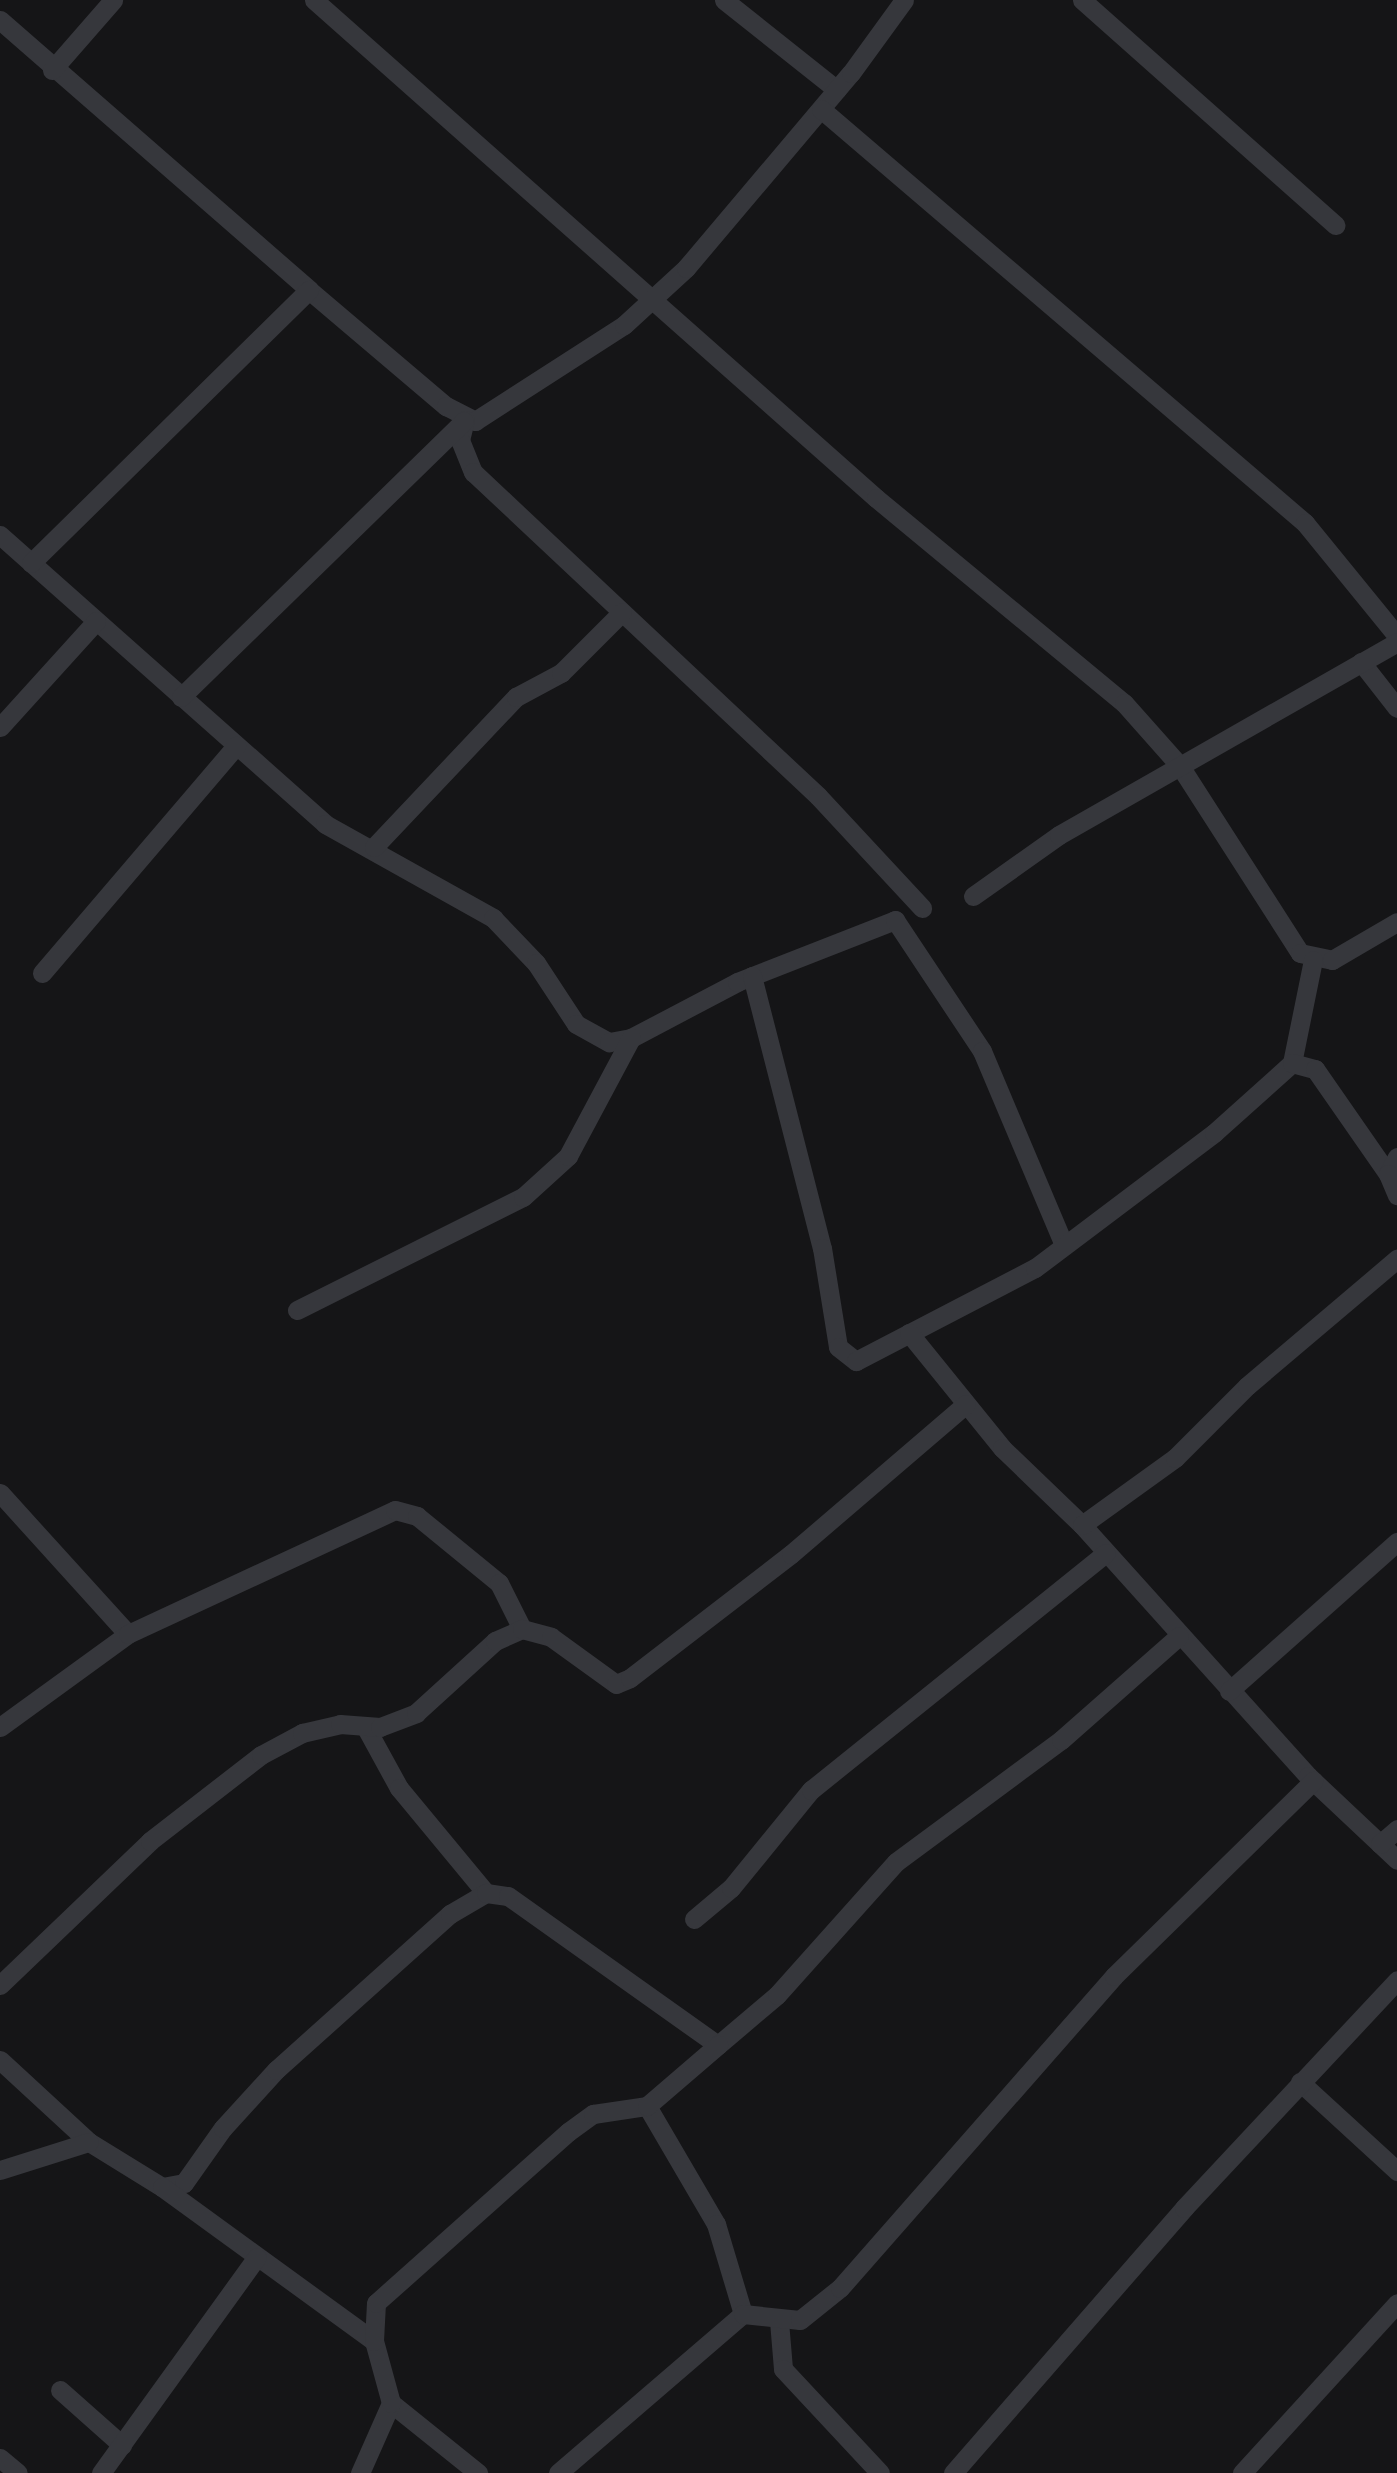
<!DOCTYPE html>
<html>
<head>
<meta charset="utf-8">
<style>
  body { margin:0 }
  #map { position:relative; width:1397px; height:2473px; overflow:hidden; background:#151517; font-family:"PT Sans",sans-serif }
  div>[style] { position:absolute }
  .minor>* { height:19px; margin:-9.5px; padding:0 9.5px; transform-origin:9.5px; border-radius:9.5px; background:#36373c }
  span { translate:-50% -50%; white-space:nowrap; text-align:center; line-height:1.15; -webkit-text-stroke:5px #101012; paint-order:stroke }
</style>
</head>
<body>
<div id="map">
  <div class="minor">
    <i style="left:314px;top:0;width:751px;rotate:41.54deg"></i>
    <i style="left:876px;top:498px;width:322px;rotate:39.6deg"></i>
    <i style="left:1124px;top:703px;width:84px;rotate:48.4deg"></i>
    <i style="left:1180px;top:766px;width:222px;rotate:57.3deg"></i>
    <i style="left:1300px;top:953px;width:33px;rotate:12deg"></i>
    <i style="left:1332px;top:960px;width:75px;rotate:-30.3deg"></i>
    <i style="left:724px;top:0;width:144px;rotate:38.5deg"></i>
    <i style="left:1082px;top:0;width:339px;rotate:41.6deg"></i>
    <i style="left:0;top:20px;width:410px;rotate:41.1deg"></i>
    <i style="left:309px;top:290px;width:180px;rotate:40.3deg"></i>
    <i style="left:446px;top:406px;width:33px;rotate:27deg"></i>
    <i style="left:475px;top:421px;width:177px;rotate:-32.8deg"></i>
    <i style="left:624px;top:325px;width:84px;rotate:-42.6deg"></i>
    <i style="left:686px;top:268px;width:255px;rotate:-49.8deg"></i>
    <i style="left:851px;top:73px;width:90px;rotate:-54deg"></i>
    <i style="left:52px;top:70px;width:93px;rotate:-48.9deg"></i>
    <i style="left:821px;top:109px;width:637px;rotate:40.54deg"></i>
    <i style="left:1305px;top:523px;width:146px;rotate:50.8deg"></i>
    <i style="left:465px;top:420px;width:21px;rotate:104deg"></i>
    <i style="left:460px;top:440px;width:35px;rotate:68deg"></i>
    <i style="left:473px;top:472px;width:473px;rotate:43.2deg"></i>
    <i style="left:818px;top:796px;width:153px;rotate:47.1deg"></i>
    <i style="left:0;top:535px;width:435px;rotate:41.6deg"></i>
    <i style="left:325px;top:824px;width:193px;rotate:29.2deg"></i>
    <i style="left:493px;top:918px;width:62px;rotate:46.3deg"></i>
    <i style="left:536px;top:963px;width:73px;rotate:56.7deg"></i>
    <i style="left:576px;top:1024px;width:38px;rotate:29deg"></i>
    <i style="left:609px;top:1042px;width:22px;rotate:-10deg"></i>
    <i style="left:631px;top:1038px;width:120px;rotate:-27.8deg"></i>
    <i style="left:737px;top:982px;width:170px;rotate:-21.4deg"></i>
    <i style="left:895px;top:920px;width:157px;rotate:56.4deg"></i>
    <i style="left:982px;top:1051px;width:211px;rotate:67.1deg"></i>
    <i style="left:31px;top:563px;width:390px;rotate:-44.5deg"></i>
    <i style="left:1361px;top:662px;width:58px;rotate:52deg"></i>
    <i style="left:181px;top:697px;width:395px;rotate:-44.3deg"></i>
    <i style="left:0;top:727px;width:143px;rotate:-47.8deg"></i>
    <i style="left:374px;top:847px;width:207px;rotate:-46.6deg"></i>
    <i style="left:516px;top:697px;width:51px;rotate:-28.1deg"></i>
    <i style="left:561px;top:673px;width:86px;rotate:-45deg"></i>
    <i style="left:973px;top:896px;width:105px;rotate:-35.3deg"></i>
    <i style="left:1059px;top:835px;width:389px;rotate:-29.7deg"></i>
    <i style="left:42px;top:973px;width:299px;rotate:-49.5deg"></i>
    <i style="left:752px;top:976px;width:281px;rotate:75.6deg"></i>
    <i style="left:822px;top:1248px;width:100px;rotate:80.8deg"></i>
    <i style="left:838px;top:1347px;width:23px;rotate:38deg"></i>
    <i style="left:856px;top:1361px;width:202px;rotate:-27.5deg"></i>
    <i style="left:1035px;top:1268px;width:224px;rotate:-37deg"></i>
    <i style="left:1214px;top:1133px;width:105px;rotate:-41.9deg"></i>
    <i style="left:1292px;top:1063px;width:105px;rotate:-78.5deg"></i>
    <i style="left:1292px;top:1063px;width:24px;rotate:15deg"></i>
    <i style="left:1315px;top:1069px;width:128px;rotate:55.2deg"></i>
    <i style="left:1397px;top:1157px;width:19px;rotate:118deg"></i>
    <i style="left:1388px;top:1174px;width:23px;rotate:67deg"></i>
    <i style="left:297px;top:1310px;width:253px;rotate:-26.6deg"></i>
    <i style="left:523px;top:1197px;width:61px;rotate:-42.3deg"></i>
    <i style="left:568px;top:1156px;width:134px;rotate:-61.9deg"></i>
    <i style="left:909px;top:1333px;width:148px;rotate:51deg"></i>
    <i style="left:1002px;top:1448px;width:111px;rotate:43.9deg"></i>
    <i style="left:1082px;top:1525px;width:338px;rotate:48deg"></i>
    <i style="left:1308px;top:1776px;width:122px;rotate:43.3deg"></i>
    <i style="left:0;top:1493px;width:190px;rotate:47.8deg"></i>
    <i style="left:1082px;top:1525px;width:115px;rotate:-35.8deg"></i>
    <i style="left:1175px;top:1458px;width:102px;rotate:-45deg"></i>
    <i style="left:1247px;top:1386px;width:197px;rotate:-40.3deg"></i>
    <i style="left:1229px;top:1691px;width:225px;rotate:-41.6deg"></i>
    <i style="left:365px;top:1726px;width:71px;rotate:61.3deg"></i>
    <i style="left:399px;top:1788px;width:136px;rotate:50.4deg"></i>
    <i style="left:0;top:1727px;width:158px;rotate:-36deg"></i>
    <i style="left:128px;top:1634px;width:294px;rotate:-24.9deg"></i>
    <i style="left:395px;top:1510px;width:23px;rotate:15deg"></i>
    <i style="left:417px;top:1516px;width:106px;rotate:39.3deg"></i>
    <i style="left:499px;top:1583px;width:51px;rotate:63.4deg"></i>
    <i style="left:1380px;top:1844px;width:23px;rotate:-41deg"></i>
    <i style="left:694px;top:1919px;width:48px;rotate:-40deg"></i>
    <i style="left:731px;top:1888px;width:127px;rotate:-50.8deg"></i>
    <i style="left:811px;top:1790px;width:378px;rotate:-38.8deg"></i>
    <i style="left:0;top:1985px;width:208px;rotate:-43.8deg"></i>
    <i style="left:150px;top:1841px;width:140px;rotate:-37.8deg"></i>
    <i style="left:261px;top:1755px;width:47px;rotate:-28.2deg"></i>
    <i style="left:302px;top:1733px;width:39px;rotate:-13deg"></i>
    <i style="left:340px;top:1724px;width:40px;rotate:4.3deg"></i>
    <i style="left:380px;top:1727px;width:39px;rotate:-21deg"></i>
    <i style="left:416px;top:1713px;width:107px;rotate:-42.3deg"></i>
    <i style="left:495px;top:1641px;width:30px;rotate:-24deg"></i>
    <i style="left:522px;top:1629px;width:30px;rotate:15deg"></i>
    <i style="left:551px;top:1637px;width:80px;rotate:35.9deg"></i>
    <i style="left:616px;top:1684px;width:15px;rotate:-23deg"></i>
    <i style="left:630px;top:1678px;width:203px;rotate:-37.6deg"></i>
    <i style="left:791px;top:1554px;width:230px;rotate:-40.6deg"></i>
    <i style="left:0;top:2060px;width:121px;rotate:42.7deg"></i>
    <i style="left:89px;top:2142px;width:86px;rotate:31.7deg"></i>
    <i style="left:162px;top:2187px;width:22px;rotate:-10deg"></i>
    <i style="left:184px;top:2183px;width:67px;rotate:-54.7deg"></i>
    <i style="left:223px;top:2128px;width:79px;rotate:-47.6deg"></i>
    <i style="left:276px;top:2070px;width:234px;rotate:-41.9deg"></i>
    <i style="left:450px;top:1914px;width:42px;rotate:-30.3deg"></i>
    <i style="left:486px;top:1893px;width:22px;rotate:8deg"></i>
    <i style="left:508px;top:1896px;width:257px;rotate:35.4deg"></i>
    <i style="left:718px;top:2045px;width:77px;rotate:-40.3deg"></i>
    <i style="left:777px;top:1995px;width:178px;rotate:-48.2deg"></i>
    <i style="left:896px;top:1862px;width:205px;rotate:-36.5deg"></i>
    <i style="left:1061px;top:1740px;width:157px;rotate:-41.4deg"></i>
    <i style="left:1300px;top:2082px;width:132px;rotate:42.5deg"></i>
    <i style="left:647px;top:2106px;width:137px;rotate:59.7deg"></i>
    <i style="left:716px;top:2224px;width:94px;rotate:73.3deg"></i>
    <i style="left:0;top:2170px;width:93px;rotate:-17.5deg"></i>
    <i style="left:162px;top:2187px;width:262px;rotate:36deg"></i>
    <i style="left:779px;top:2321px;width:48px;rotate:85.2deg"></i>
    <i style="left:783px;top:2369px;width:142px;rotate:47deg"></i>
    <i style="left:60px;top:2390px;width:83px;rotate:41.6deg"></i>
    <i style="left:391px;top:2403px;width:112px;rotate:38.8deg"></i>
    <i style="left:0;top:2458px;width:23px;rotate:40deg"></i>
    <i style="left:101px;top:2473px;width:266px;rotate:-54.2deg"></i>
    <i style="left:360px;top:2473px;width:77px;rotate:-66.1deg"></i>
    <i style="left:391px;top:2403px;width:64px;rotate:-105.3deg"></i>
    <i style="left:374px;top:2341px;width:38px;rotate:-87deg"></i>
    <i style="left:376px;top:2303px;width:257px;rotate:-41.7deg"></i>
    <i style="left:568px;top:2132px;width:31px;rotate:-36deg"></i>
    <i style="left:593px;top:2114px;width:55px;rotate:-8.4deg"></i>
    <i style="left:647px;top:2106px;width:94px;rotate:-40.7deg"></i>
    <i style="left:558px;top:2473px;width:244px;rotate:-40.7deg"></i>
    <i style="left:743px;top:2314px;width:57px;rotate:6deg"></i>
    <i style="left:800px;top:2320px;width:51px;rotate:-38.7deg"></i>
    <i style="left:840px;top:2288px;width:415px;rotate:-48.7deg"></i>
    <i style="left:1114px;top:1976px;width:279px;rotate:-44.4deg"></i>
    <i style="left:953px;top:2473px;width:352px;rotate:-48.9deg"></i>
    <i style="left:1184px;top:2208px;width:312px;rotate:-46.9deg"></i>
    <i style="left:1242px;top:2473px;width:230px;rotate:-47.6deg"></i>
  </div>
</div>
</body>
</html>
